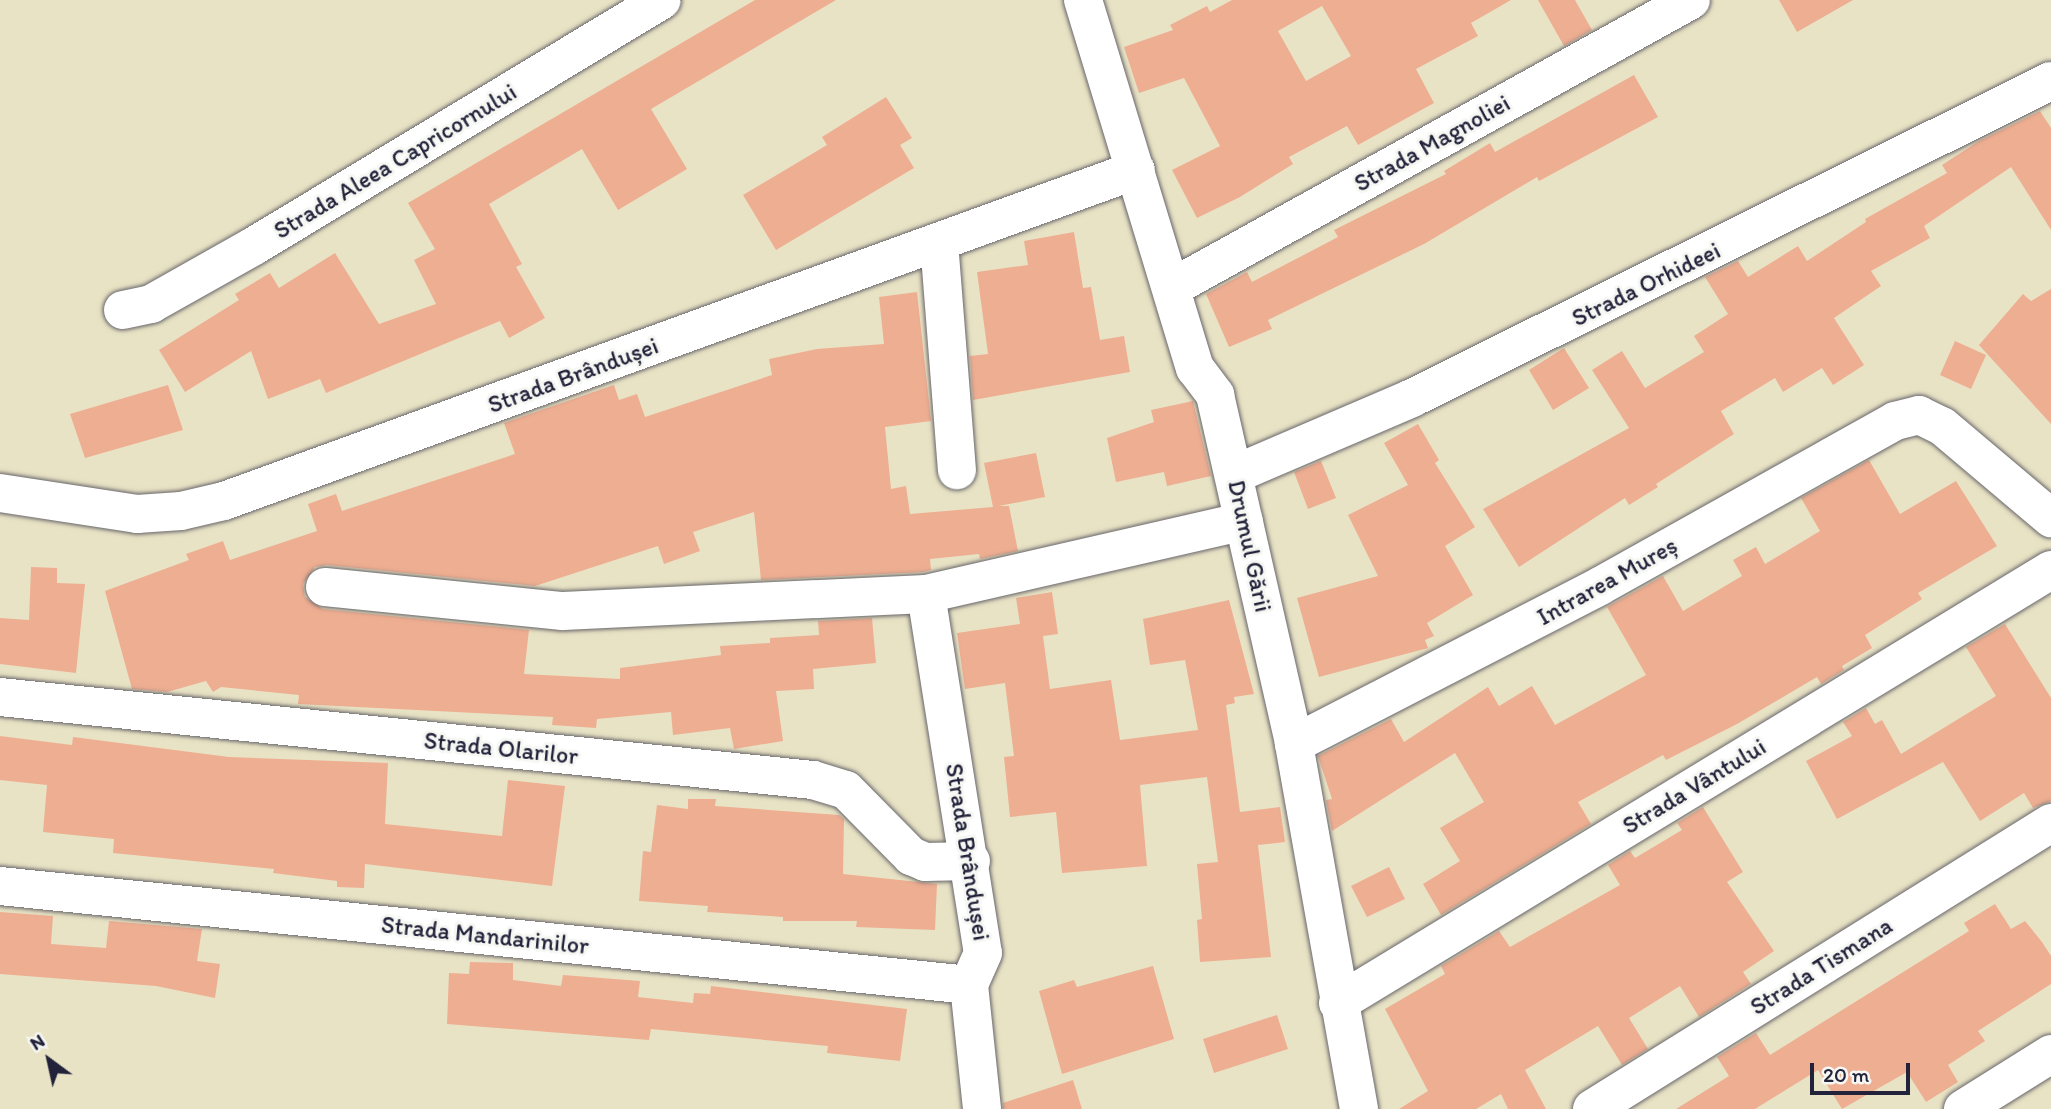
<!DOCTYPE html>
<html>
<head>
<meta charset="utf-8">
<style>
  body { margin:0 }
  #map { position:relative; width:2051px; height:1109px; overflow:hidden; background:#e9e3c5; font-family:Itim,sans-serif }
  div>[style] { position:absolute }
  .building>* { inset:0; background:#eeae92 }
  .roads { filter:drop-shadow(0 0 2px #68666b) drop-shadow(0 0 2px #68666b) }
  .street>* { height:38px; margin:-19px; padding:0 19px; transform-origin:19px; border-radius:19px; background:#fff }
  span { translate:-50% -50%; white-space:nowrap; text-align:center; line-height:1.15; -webkit-text-stroke:6px #f6f6f2; paint-order:stroke }
  .street-label { font-size:24px; color:#22223b }
  .north { position:absolute; left:14px; top:1025px; width:70px; height:70px; -webkit-text-stroke:5px #f6f6f2; paint-order:stroke; rotate:327deg; font-size:19px; font-weight:700; line-height:28px; text-align:center; color:#22223b }
  .north::after { content:''; display:block; margin:auto; width:24px; height:32px; background:#22223b; clip-path:polygon(50% 0,100% 100%,50% 72%,0 100%) }
  .scale { position:absolute; left:1810px; top:1063px; width:100px; height:32px; box-sizing:border-box; border:4px solid #22223b; border-top:0; padding-left:9px; font-size:21px; line-height:24px; white-space:nowrap; color:#22223b; -webkit-text-stroke:5px #f6f6f2; paint-order:stroke }
</style>
</head>
<body>
<div id="map">
  <div class="building">
    <i style="clip-path:polygon(755px 0,836px 0,651px 109px,687px 169px,618px 210px,582px 149px,489px 204px,522px 264px,516px 267px,545px 318px,509px 338px,500px 321px,326px 393px,320px 379px,268px 399px,251px 351px,185px 392px,159px 350px,239px 300px,235px 294px,270px 273px,279px 288px,335px 253px,379px 324px,436px 304px,414px 260px,435px 249px,408px 203px)"></i>
    <i style="clip-path:polygon(evenodd,1232px 0,1511px 0,1471px 23px,1478px 36px,1416px 69px,1434px 103px,1358px 145px,1347px 126px,1289px 157px,1293px 164px,1240px 197px,1197px 218px,1172px 170px,1220px 146px,1184px 78px,1139px 93px,1124px 47px,1173px 30px,1170px 25px,1207px 6px,1210px 12px,1232px 0,1322px 6px,1351px 56px,1306px 81px,1278px 31px,1322px 6px)"></i>
    <i style="clip-path:polygon(1538px 0,1575px 0,1592px 30px,1564px 46px)"></i>
    <i style="clip-path:polygon(1779px 0,1853px 0,1797px 32px)"></i>
    <i style="clip-path:polygon(1634px 75px,1658px 117px,1539px 181px,1537px 177px,1424px 244px,1268px 320px,1272px 329px,1229px 347px,1206px 294px,1247px 272px,1252px 282px,1338px 237px,1334px 230px,1446px 174px,1444px 171px,1490px 143px,1495px 152px)"></i>
    <i style="clip-path:polygon(886px 97px,912px 138px,900px 145px,914px 168px,776px 250px,743px 195px,827px 145px,822px 137px)"></i>
    <i style="clip-path:polygon(2040px 111px,2051px 128px,2051px 230px,2011px 167px,1924px 226px,1930px 238px,1871px 271px,1881px 286px,1834px 318px,1864px 365px,1833px 385px,1822px 368px,1783px 392px,1775px 378px,1721px 411px,1734px 434px,1656px 484px,1658px 487px,1629px 505px,1625px 498px,1519px 567px,1483px 509px,1629px 428px,1592px 370px,1622px 351px,1645px 388px,1704px 352px,1694px 336px,1728px 314px,1705px 277px,1738px 261px,1748px 277px,1798px 246px,1807px 261px,1866px 222px,1865px 219px,1947px 173px,1942px 165px,1979px 141px)"></i>
    <i style="clip-path:polygon(1074px 232px,1083px 288px,1091px 287px,1100px 340px,1124px 336px,1130px 372px,973px 400px,970px 356px,988px 354px,977px 272px,1028px 265px,1024px 241px)"></i>
    <i style="clip-path:polygon(2051px 289px,2051px 424px,1979px 345px,2023px 294px,2031px 301px)"></i>
    <i style="clip-path:polygon(917px 292px,931px 421px,885px 427px,891px 489px,906px 486px,910px 514px,993px 507px,984px 463px,1036px 453px,1045px 497px,999px 506px,1009px 506px,1018px 551px,980px 559px,979px 554px,930px 559px,931px 570px,923px 572px,761px 580px,754px 512px,693px 532px,700px 551px,664px 564px,658px 546px,535px 586px,327px 565px,315px 567px,303px 584px,305px 597px,323px 609px,529px 630px,524px 674px,620px 679px,620px 668px,721px 655px,720px 646px,770px 643px,770px 638px,819px 635px,818px 621px,872px 618px,876px 663px,813px 669px,814px 689px,776px 691px,783px 741px,734px 749px,730px 728px,673px 735px,671px 712px,597px 719px,596px 728px,552px 725px,553px 717px,298px 704px,299px 695px,221px 687px,213px 692px,206px 681px,167px 692px,132px 689px,105px 591px,189px 560px,186px 554px,223px 541px,230px 560px,317px 531px,308px 504px,336px 494px,342px 511px,515px 454px,504px 423px,614px 385px,619px 400px,637px 394px,645px 417px,772px 375px,769px 359px,817px 349px,884px 344px,879px 297px)"></i>
    <i style="clip-path:polygon(1955px 341px,1986px 355px,1971px 389px,1940px 375px)"></i>
    <i style="clip-path:polygon(1564px 348px,1589px 388px,1553px 410px,1529px 370px)"></i>
    <i style="clip-path:polygon(168px 385px,183px 430px,85px 458px,70px 414px)"></i>
    <i style="clip-path:polygon(1193px 401px,1211px 476px,1167px 486px,1164px 472px,1116px 482px,1107px 438px,1154px 422px,1151px 410px)"></i>
    <i style="clip-path:polygon(1418px 424px,1439px 460px,1435px 463px,1475px 527px,1445px 546px,1473px 595px,1427px 623px,1434px 636px,1425px 640px,1428px 648px,1319px 677px,1297px 598px,1378px 576px,1348px 515px,1408px 485px,1384px 443px)"></i>
    <i style="clip-path:polygon(1869px 460px,1900px 514px,1956px 481px,1997px 546px,1918px 593px,1922px 599px,1865px 635px,1872px 648px,1842px 666px,1844px 670px,1821px 684px,1817px 677px,1737px 724px,1666px 760px,1663px 755px,1578px 802px,1591px 824px,1441px 915px,1423px 884px,1460px 861px,1440px 828px,1484px 802px,1455px 753px,1332px 831px,1326px 800px,1332px 799px,1318px 756px,1391px 719px,1404px 742px,1488px 687px,1499px 706px,1532px 686px,1555px 725px,1646px 675px,1607px 607px,1663px 576px,1683px 611px,1742px 576px,1733px 560px,1756px 547px,1765px 564px,1820px 531px,1801px 498px)"></i>
    <i style="clip-path:polygon(1321px 461px,1336px 498px,1308px 509px,1294px 472px)"></i>
    <i style="clip-path:polygon(31px 567px,57px 568px,57px 583px,85px 584px,76px 673px,0 664px,0 618px,29px 620px)"></i>
    <i style="clip-path:polygon(1052px 592px,1058px 634px,1043px 636px,1050px 689px,1111px 680px,1120px 740px,1198px 730px,1185px 660px,1150px 665px,1143px 619px,1229px 600px,1254px 694px,1234px 697px,1235px 703px,1226px 705px,1240px 812px,1280px 807px,1285px 842px,1258px 845px,1271px 957px,1200px 962px,1197px 920px,1202px 919px,1197px 864px,1218px 862px,1207px 777px,1140px 785px,1147px 866px,1062px 873px,1056px 812px,1010px 817px,1004px 757px,1014px 756px,1005px 683px,965px 689px,957px 633px,1020px 624px,1016px 598px)"></i>
    <i style="clip-path:polygon(2005px 624px,2051px 698px,2051px 801px,2033px 808px,2024px 793px,1980px 821px,1943px 762px,1837px 819px,1806px 761px,1852px 736px,1843px 722px,1866px 708px,1875px 724px,1882px 720px,1901px 754px,1996px 696px,1966px 647px)"></i>
    <i style="clip-path:polygon(0 736px,72px 745px,73px 737px,229px 757px,388px 763px,385px 824px,502px 836px,508px 780px,565px 786px,552px 886px,365px 864px,364px 888px,337px 887px,337px 881px,273px 873px,274px 869px,113px 853px,114px 839px,43px 832px,47px 785px,0 780px)"></i>
    <i style="clip-path:polygon(688px 799px,716px 799px,715px 806px,839px 815px,844px 819px,843px 874px,937px 884px,935px 930px,856px 927px,857px 921px,783px 921px,783px 917px,707px 912px,708px 906px,639px 901px,643px 851px,651px 852px,657px 805px,688px 809px)"></i>
    <i style="clip-path:polygon(1703px 807px,1743px 872px,1727px 882px,1774px 951px,1743px 972px,1751px 984px,1699px 1017px,1680px 986px,1629px 1018px,1648px 1049px,1622px 1065px,1598px 1026px,1525px 1070px,1546px 1109px,1508px 1109px,1501px 1094px,1476px 1109px,1399px 1109px,1428px 1091px,1385px 1009px,1445px 974px,1441px 966px,1499px 931px,1510px 947px,1620px 885px,1608px 865px,1630px 851px,1635px 858px,1682px 830px,1677px 823px)"></i>
    <i style="clip-path:polygon(1389px 867px,1405px 899px,1367px 917px,1351px 886px)"></i>
    <i style="clip-path:polygon(1995px 904px,2011px 929px,2025px 921px,2042px 942px,2051px 956px,2051px 984px,1978px 1031px,1985px 1041px,1948px 1065px,1958px 1082px,1926px 1102px,1907px 1072px,1842px 1109px,1818px 1070px,1755px 1109px,1676px 1109px,1729px 1076px,1717px 1057px,1756px 1033px,1770px 1055px,1969px 931px,1964px 923px)"></i>
    <i style="clip-path:polygon(0 912px,53px 916px,51px 944px,106px 948px,109px 921px,202px 929px,197px 961px,220px 964px,215px 998px,156px 986px,0 974px)"></i>
    <i style="clip-path:polygon(470px 962px,513px 963px,513px 980px,561px 986px,563px 975px,640px 981px,638px 997px,693px 1003px,694px 993px,710px 994px,711px 986px,907px 1009px,900px 1061px,827px 1053px,828px 1046px,651px 1029px,649px 1040px,447px 1024px,449px 973px,469px 974px)"></i>
    <i style="clip-path:polygon(1153px 966px,1174px 1039px,1062px 1074px,1039px 991px,1074px 980px,1077px 987px)"></i>
    <i style="clip-path:polygon(1277px 1015px,1288px 1049px,1214px 1073px,1203px 1039px)"></i>
    <i style="clip-path:polygon(1073px 1080px,1082px 1109px,1003px 1109px,1003px 1103px)"></i>
  </div>
  <div class="roads">
    <div class="street">
      <i style="left:1083px;top:0;width:385px;rotate:73.1deg"></i>
      <i style="left:1195px;top:368px;width:34px;rotate:53deg"></i>
      <i style="left:1215px;top:395px;width:358px;rotate:77.2deg"></i>
      <i style="left:1294px;top:744px;width:371px;rotate:79.9deg"></i>
      <i style="left:939px;top:242px;width:229px;rotate:85.5deg"></i>
      <i style="left:1173px;top:287px;width:592px;rotate:-28.99deg"></i>
      <i style="left:123px;top:310px;width:29px;rotate:-12deg"></i>
      <i style="left:151px;top:304px;width:118px;rotate:-29.4deg"></i>
      <i style="left:254px;top:246px;width:476px;rotate:-31.1deg"></i>
      <i style="left:1235px;top:474px;width:193px;rotate:-23.2deg"></i>
      <i style="left:1412px;top:398px;width:713px;rotate:-26.39deg"></i>
      <i style="left:0;top:493px;width:139px;rotate:8.7deg"></i>
      <i style="left:137px;top:514px;width:44px;rotate:-3.9deg"></i>
      <i style="left:181px;top:511px;width:44px;rotate:-13.1deg"></i>
      <i style="left:224px;top:501px;width:970px;rotate:-19.95deg"></i>
      <i style="left:325px;top:587px;width:239px;rotate:5.8deg"></i>
      <i style="left:563px;top:611px;width:363px;rotate:-2.7deg"></i>
      <i style="left:926px;top:594px;width:326px;rotate:-12.9deg"></i>
      <i style="left:926px;top:594px;width:363px;rotate:81deg"></i>
      <i style="left:983px;top:953px;width:35px;rotate:114deg"></i>
      <i style="left:969px;top:985px;width:125px;rotate:84deg"></i>
      <i style="left:0;top:697px;width:817px;rotate:5.83deg"></i>
      <i style="left:813px;top:780px;width:34px;rotate:17deg"></i>
      <i style="left:846px;top:790px;width:93px;rotate:45.4deg"></i>
      <i style="left:911px;top:856px;width:15px;rotate:23deg"></i>
      <i style="left:925px;top:862px;width:46px;rotate:-1.2deg"></i>
      <i style="left:1294px;top:744px;width:344px;rotate:-27.3deg"></i>
      <i style="left:1600px;top:586px;width:338px;rotate:-29.2deg"></i>
      <i style="left:1895px;top:421px;width:25px;rotate:-14deg"></i>
      <i style="left:1919px;top:415px;width:25px;rotate:26deg"></i>
      <i style="left:1942px;top:426px;width:143px;rotate:40.2deg"></i>
      <i style="left:0;top:886px;width:974px;rotate:5.83deg"></i>
      <i style="left:1338px;top:1003px;width:834px;rotate:-31.27deg"></i>
      <i style="left:1592px;top:1109px;width:541px;rotate:-31.93deg"></i>
      <i style="left:1963px;top:1109px;width:104px;rotate:-32deg"></i>
    </div>
  </div>
  <div class="street-label">
    <span style="left:1432px;top:143px;rotate:-29deg">Strada Magnoliei</span>
    <span style="left:395px;top:161px;rotate:-31deg">Strada Aleea Capricornului</span>
    <span style="left:1646px;top:284px;rotate:-26deg">Strada Orhideei</span>
    <span style="left:573px;top:375px;rotate:-20deg">Strada Brândușei</span>
    <span style="left:1250px;top:546px;rotate:78deg">Drumul Gării</span>
    <span style="left:1607px;top:581px;rotate:-29deg">Intrarea Mureș</span>
    <span style="left:501px;top:748px;rotate:6deg">Strada Olarilor</span>
    <span style="left:1694px;top:786px;rotate:-31deg">Strada Vântului</span>
    <span style="left:968px;top:852px;rotate:81deg">Strada Brândușei</span>
    <span style="left:485px;top:935px;rotate:6deg">Strada Mandarinilor</span>
    <span style="left:1821px;top:966px;rotate:-32deg">Strada Tismana</span>
  </div>
  <div class="north">N</div>
  <div class="scale">20 m</div>
</div>
</body>
</html>
